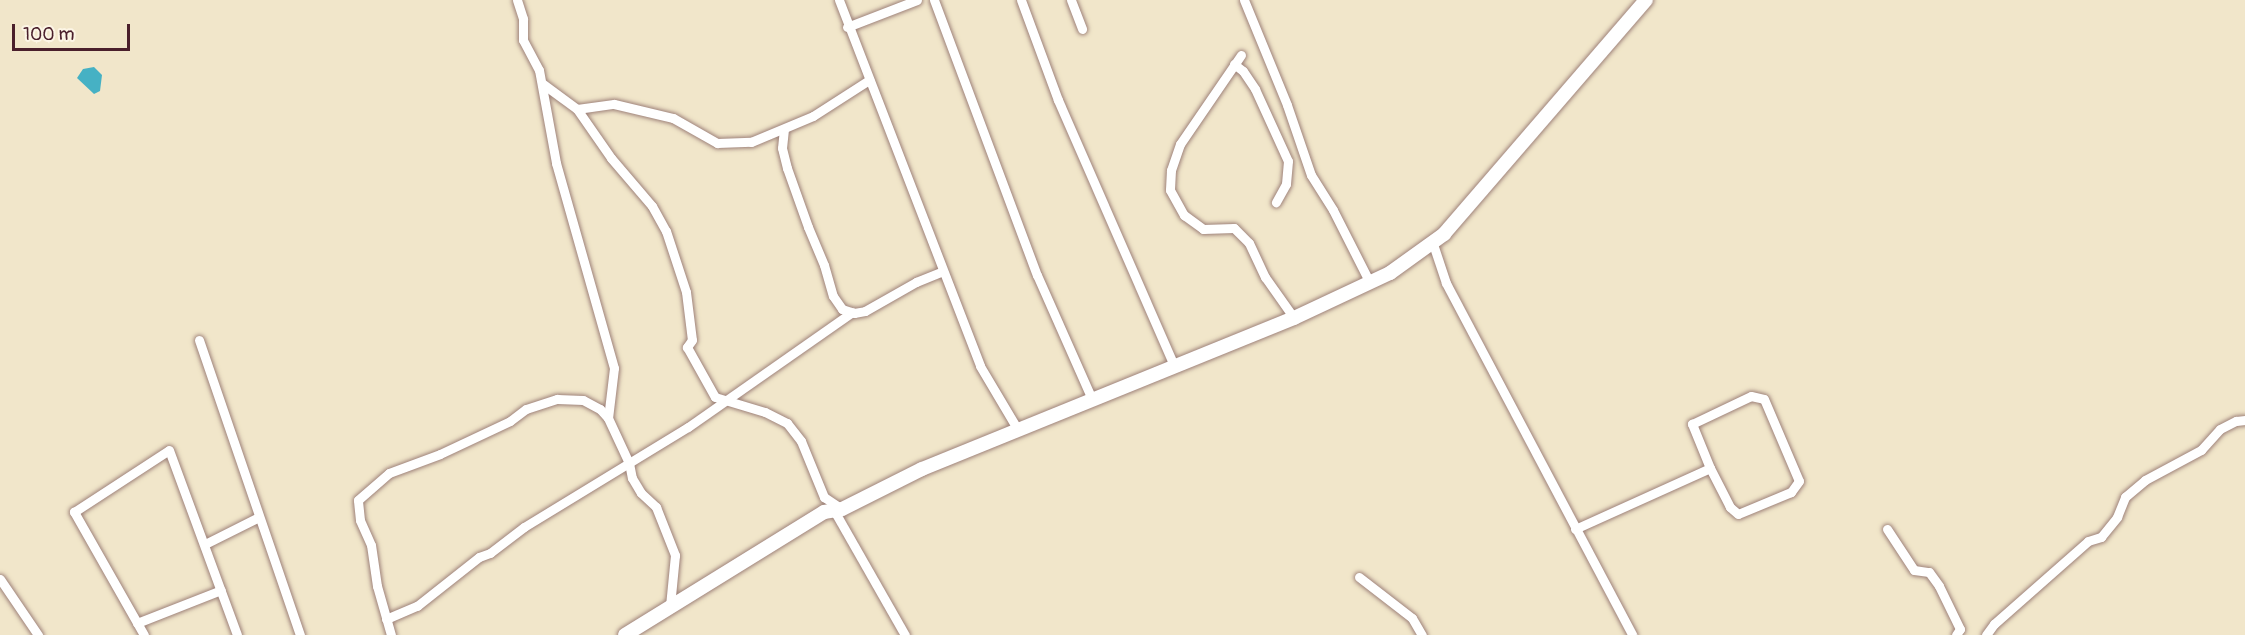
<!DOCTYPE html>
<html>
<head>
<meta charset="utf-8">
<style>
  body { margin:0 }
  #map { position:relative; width:2245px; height:635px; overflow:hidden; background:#f1e6ca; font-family:Pangolin,sans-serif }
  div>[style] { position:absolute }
  .water>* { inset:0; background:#46b1c4 }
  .roads { filter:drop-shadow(0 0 2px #9e827a) drop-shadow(0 0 2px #9e827a) }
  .street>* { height:9px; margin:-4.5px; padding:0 4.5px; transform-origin:4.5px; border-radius:4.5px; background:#fff }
  .secondary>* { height:14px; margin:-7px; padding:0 7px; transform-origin:7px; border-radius:7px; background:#fff }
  span { translate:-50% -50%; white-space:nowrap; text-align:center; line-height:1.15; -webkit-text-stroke:4.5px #fcf5e5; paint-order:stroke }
  .scale { position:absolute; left:12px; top:24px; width:118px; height:27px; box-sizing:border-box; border:3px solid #4a1f2b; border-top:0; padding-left:8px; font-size:18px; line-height:21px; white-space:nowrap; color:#4a1f2b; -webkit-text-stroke:4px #fcf5e5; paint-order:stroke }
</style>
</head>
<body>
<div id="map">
  <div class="water">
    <i style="clip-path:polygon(94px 67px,102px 75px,100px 91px,94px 94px,77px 78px,83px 69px)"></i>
  </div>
  <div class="roads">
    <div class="street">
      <i style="left:517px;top:0;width:20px;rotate:72deg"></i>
      <i style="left:523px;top:19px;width:21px;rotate:90deg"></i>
      <i style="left:523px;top:40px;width:34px;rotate:62deg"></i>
      <i style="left:539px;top:70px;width:95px;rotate:79.6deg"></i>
      <i style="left:556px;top:163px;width:213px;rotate:74.2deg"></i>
      <i style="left:614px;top:368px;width:50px;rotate:96.8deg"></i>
      <i style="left:839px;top:0;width:392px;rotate:68.9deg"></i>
      <i style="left:980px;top:366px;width:74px;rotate:59.3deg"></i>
      <i style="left:934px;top:0;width:294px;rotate:69.5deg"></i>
      <i style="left:1037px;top:275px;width:136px;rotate:66.1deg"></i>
      <i style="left:1021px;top:0;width:107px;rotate:69.7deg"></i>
      <i style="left:1058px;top:100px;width:290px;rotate:66.4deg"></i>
      <i style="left:1071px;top:0;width:31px;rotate:69deg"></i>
      <i style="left:1244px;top:0;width:113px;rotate:67.7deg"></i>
      <i style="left:1287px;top:105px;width:74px;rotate:71.1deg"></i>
      <i style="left:1311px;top:175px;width:41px;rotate:57.8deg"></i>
      <i style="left:1333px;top:210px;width:82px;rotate:63.1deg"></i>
      <i style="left:847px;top:27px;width:75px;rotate:-21.1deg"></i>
      <i style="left:1241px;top:55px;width:108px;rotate:124.4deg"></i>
      <i style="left:1180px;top:144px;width:28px;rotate:109deg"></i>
      <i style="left:1171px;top:170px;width:20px;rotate:93deg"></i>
      <i style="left:1170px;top:190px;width:29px;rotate:61deg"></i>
      <i style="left:1184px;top:215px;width:24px;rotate:36deg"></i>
      <i style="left:1203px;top:229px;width:31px;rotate:-2deg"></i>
      <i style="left:1234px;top:228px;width:21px;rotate:45deg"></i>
      <i style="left:1249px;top:243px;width:38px;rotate:65deg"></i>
      <i style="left:1265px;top:277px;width:50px;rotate:54.7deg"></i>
      <i style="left:1234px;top:64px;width:11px;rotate:38deg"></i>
      <i style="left:1243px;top:71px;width:22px;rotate:56deg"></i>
      <i style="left:1255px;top:89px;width:79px;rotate:65.4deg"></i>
      <i style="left:1288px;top:161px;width:23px;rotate:95deg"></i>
      <i style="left:1286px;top:184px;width:21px;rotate:119deg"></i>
      <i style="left:543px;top:84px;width:42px;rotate:36.3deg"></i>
      <i style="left:577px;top:109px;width:60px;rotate:55.2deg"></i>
      <i style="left:611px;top:158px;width:63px;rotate:49.5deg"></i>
      <i style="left:652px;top:206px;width:29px;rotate:61deg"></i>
      <i style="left:666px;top:231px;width:64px;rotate:71.8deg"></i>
      <i style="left:686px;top:292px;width:48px;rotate:82.9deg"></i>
      <i style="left:692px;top:340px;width:9px;rotate:126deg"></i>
      <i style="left:687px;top:347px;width:57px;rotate:60.8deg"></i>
      <i style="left:715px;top:397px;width:52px;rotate:16.7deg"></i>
      <i style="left:765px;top:412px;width:25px;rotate:27deg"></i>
      <i style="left:787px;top:423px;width:23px;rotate:52deg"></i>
      <i style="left:801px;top:441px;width:61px;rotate:67.7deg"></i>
      <i style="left:824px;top:497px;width:22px;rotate:34deg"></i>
      <i style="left:842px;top:509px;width:8px;rotate:140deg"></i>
      <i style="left:836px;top:514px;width:139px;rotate:60.3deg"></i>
      <i style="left:577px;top:109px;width:37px;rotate:-8deg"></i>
      <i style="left:614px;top:104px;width:61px;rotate:13.3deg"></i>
      <i style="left:673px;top:118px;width:51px;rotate:29.6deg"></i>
      <i style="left:717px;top:143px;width:34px;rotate:-2deg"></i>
      <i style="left:751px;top:142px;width:67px;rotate:-22.8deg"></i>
      <i style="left:813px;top:116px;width:67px;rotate:-32.7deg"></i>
      <i style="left:784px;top:129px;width:19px;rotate:96deg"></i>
      <i style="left:782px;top:148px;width:21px;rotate:76deg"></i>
      <i style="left:787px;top:168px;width:63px;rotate:70.4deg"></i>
      <i style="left:808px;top:227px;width:41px;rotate:67.2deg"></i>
      <i style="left:824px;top:265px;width:32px;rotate:74deg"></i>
      <i style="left:833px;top:296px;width:16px;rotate:55deg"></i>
      <i style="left:842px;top:309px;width:13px;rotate:18deg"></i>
      <i style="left:854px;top:313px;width:11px;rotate:-10deg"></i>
      <i style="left:865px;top:311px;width:59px;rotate:-29.6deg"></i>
      <i style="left:916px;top:282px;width:29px;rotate:-22deg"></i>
      <i style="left:1433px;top:244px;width:41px;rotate:71.6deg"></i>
      <i style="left:1446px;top:283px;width:398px;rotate:62.1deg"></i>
      <i style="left:199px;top:340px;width:312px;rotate:71.1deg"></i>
      <i style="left:1575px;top:529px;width:148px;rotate:-24.3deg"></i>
      <i style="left:1710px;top:468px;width:48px;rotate:-112.2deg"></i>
      <i style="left:1692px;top:424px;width:65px;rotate:-25.4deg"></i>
      <i style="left:1751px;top:396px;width:13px;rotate:13deg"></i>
      <i style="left:1764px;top:399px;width:89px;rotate:66.9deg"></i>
      <i style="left:1799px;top:481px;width:14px;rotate:126deg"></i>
      <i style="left:1791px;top:492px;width:57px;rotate:157.5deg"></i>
      <i style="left:1738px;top:514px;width:11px;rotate:-139deg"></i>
      <i style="left:1730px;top:507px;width:44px;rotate:-117.1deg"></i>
      <i style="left:1887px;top:529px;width:49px;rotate:56.6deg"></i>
      <i style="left:1914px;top:570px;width:15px;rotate:8deg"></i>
      <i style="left:1929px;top:572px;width:17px;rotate:54deg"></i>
      <i style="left:1939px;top:586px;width:48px;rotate:64deg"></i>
      <i style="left:1960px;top:629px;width:7px;rotate:124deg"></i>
      <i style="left:205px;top:544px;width:60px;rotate:-26.6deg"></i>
      <i style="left:1359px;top:577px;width:67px;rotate:37.7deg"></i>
      <i style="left:1412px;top:618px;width:20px;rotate:60deg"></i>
      <i style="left:0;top:579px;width:68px;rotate:55.8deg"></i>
      <i style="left:386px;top:619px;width:34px;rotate:-23deg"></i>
      <i style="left:417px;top:606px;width:79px;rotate:-38.3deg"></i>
      <i style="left:479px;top:557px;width:12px;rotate:-20deg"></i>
      <i style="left:490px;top:553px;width:43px;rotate:-37.4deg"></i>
      <i style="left:524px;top:527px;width:192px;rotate:-31.4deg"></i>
      <i style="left:688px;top:427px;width:200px;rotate:-35deg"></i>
      <i style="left:137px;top:623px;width:90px;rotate:-21.4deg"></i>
      <i style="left:144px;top:635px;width:142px;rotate:-119.6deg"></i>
      <i style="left:74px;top:512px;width:113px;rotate:-33.1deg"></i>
      <i style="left:169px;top:450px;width:197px;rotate:69.8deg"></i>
      <i style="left:391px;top:635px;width:51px;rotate:-105.9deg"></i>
      <i style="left:377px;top:586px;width:41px;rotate:-98.3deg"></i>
      <i style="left:371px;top:545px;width:27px;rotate:-114deg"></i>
      <i style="left:360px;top:520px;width:20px;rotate:-96deg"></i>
      <i style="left:358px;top:500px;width:41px;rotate:-41.1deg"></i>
      <i style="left:389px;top:473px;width:54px;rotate:-20.4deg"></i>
      <i style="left:440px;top:454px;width:77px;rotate:-25.2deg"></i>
      <i style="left:510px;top:421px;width:20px;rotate:-37deg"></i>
      <i style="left:526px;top:409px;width:33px;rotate:-18deg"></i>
      <i style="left:557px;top:399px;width:26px;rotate:2deg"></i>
      <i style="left:583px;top:400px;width:19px;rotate:28deg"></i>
      <i style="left:600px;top:409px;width:12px;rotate:48deg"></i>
      <i style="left:608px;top:418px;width:50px;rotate:65deg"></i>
      <i style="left:629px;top:463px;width:15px;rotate:79deg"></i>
      <i style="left:632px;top:478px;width:17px;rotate:59deg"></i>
      <i style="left:641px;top:493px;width:21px;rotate:43deg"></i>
      <i style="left:656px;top:507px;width:52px;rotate:68.4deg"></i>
      <i style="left:675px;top:555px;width:51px;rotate:95.6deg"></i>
      <i style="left:1986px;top:635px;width:14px;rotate:-54deg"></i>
      <i style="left:1994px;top:624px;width:125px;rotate:-41.4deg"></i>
      <i style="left:2088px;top:541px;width:14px;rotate:-17deg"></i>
      <i style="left:2101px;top:537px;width:26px;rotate:-51deg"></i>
      <i style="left:2117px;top:517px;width:22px;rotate:-68deg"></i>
      <i style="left:2125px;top:497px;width:26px;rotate:-40deg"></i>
      <i style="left:2145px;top:480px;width:64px;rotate:-28.2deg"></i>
      <i style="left:2201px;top:450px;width:28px;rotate:-48deg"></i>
      <i style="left:2220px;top:429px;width:18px;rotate:-27deg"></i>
      <i style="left:2236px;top:421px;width:9px;rotate:-6deg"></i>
    </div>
    <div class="secondary">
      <i style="left:625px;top:635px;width:234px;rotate:-31.7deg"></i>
      <i style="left:824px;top:512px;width:18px;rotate:-9deg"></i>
      <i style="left:842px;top:509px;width:89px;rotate:-26.6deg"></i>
      <i style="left:922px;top:469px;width:401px;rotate:-22.1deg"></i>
      <i style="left:1294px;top:318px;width:106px;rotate:-25.1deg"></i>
      <i style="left:1390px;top:273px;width:67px;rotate:-35.8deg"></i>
      <i style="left:1444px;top:234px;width:309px;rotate:-49.2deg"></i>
    </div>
  </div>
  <div class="scale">100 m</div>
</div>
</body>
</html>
